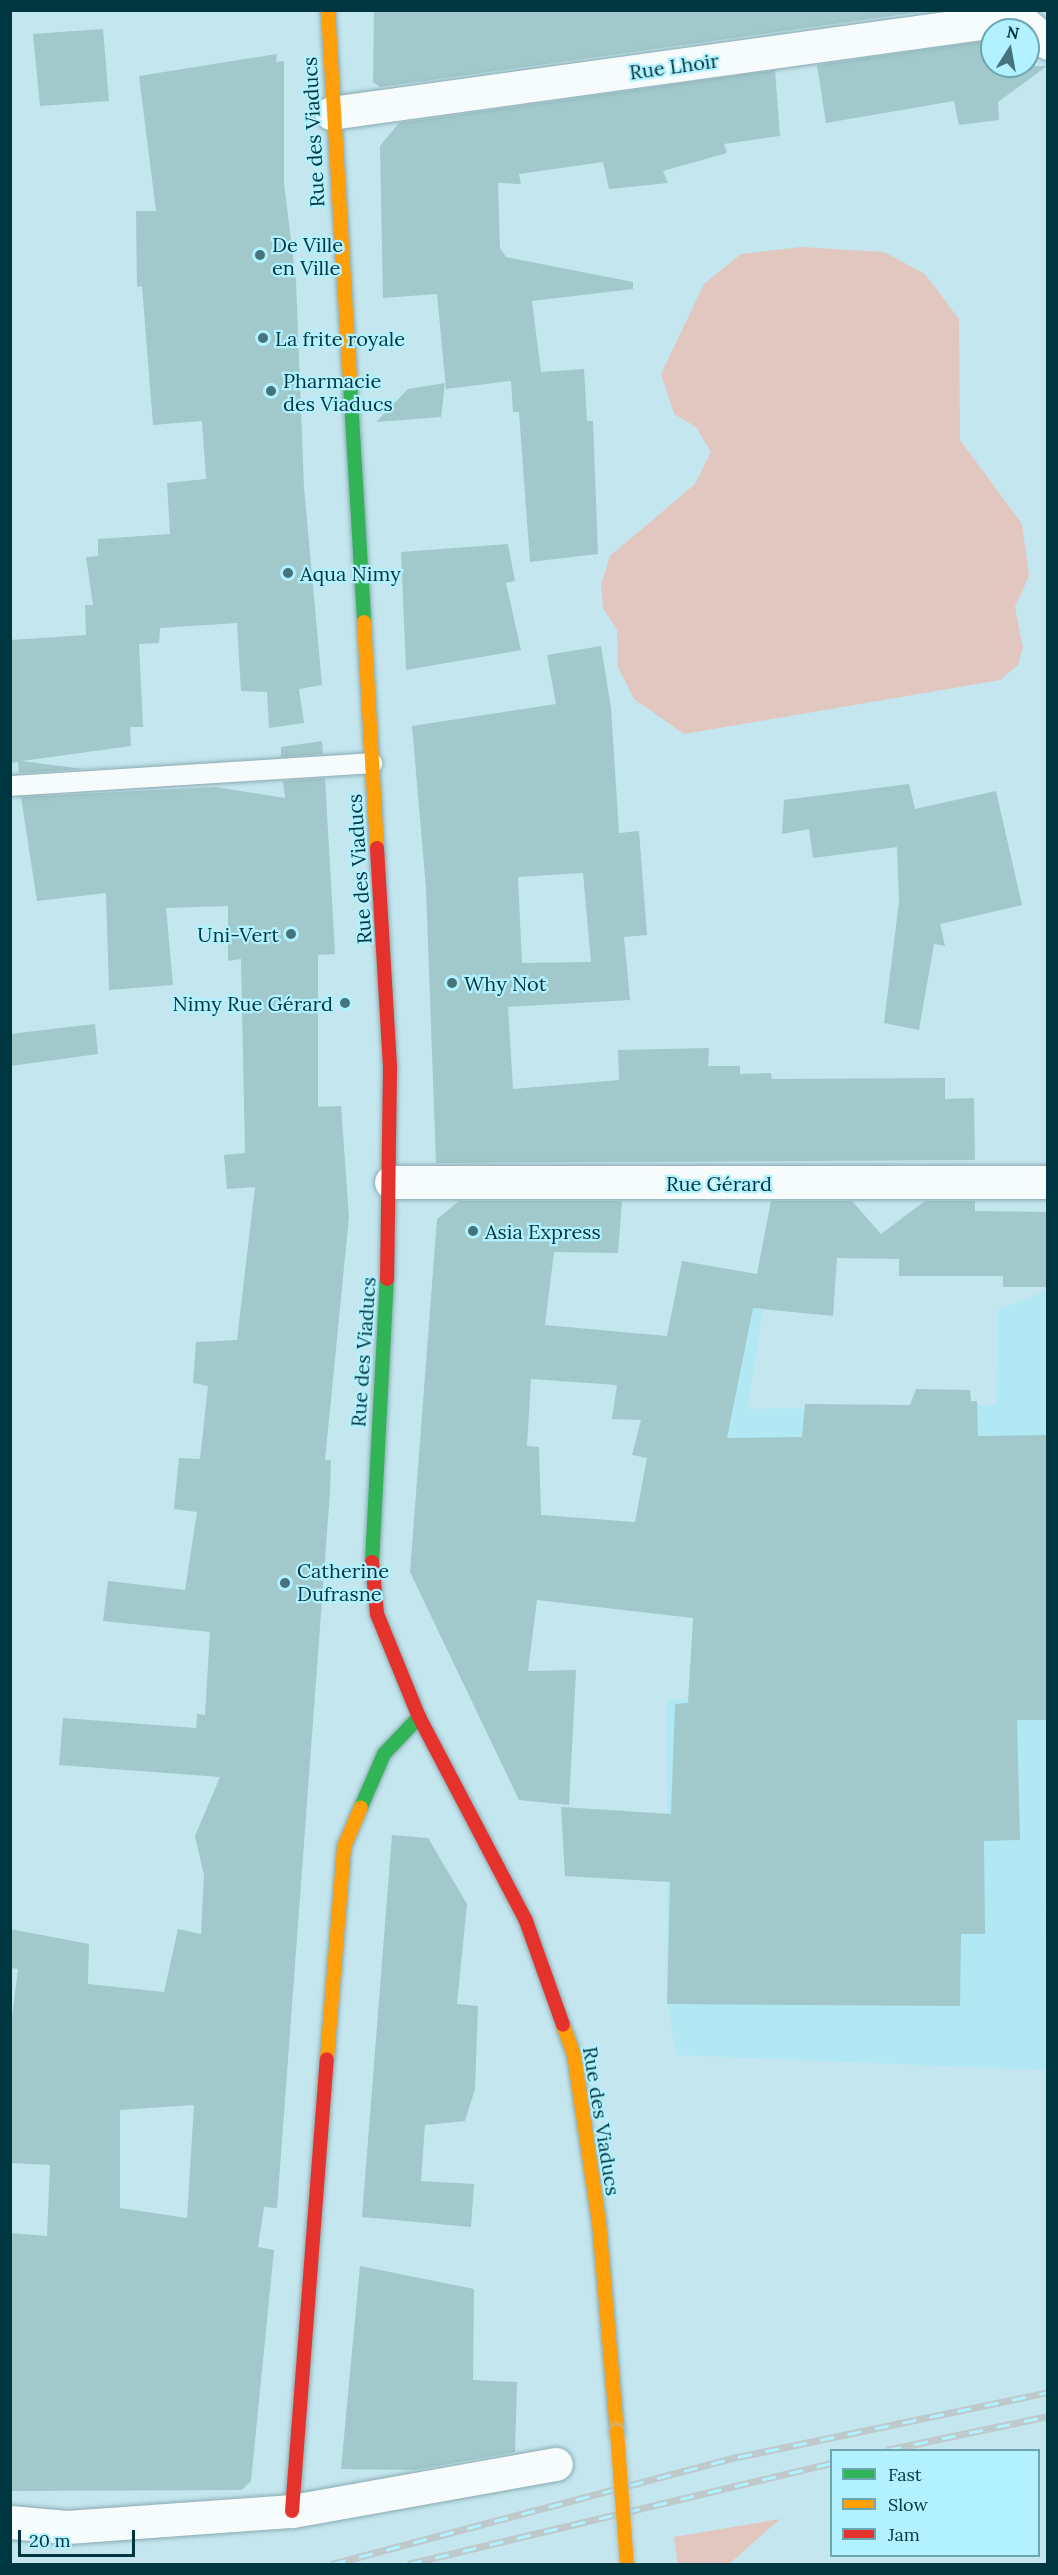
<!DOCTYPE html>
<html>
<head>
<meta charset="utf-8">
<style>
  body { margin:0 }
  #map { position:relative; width:1058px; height:2575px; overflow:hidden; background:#c4e6ee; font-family:Lora,serif }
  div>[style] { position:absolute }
  .built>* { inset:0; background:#b2e8f4 }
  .green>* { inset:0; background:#e2c6c0 }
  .building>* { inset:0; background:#a1c8cb }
  .roads { filter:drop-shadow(0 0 2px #8aaab1) drop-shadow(0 0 2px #8aaab1) }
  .lane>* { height:20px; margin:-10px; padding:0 10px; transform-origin:10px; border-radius:10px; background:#f6fbfc }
  .street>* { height:33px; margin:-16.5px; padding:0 16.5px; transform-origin:16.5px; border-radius:16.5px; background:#f6fbfc }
  .fast>* { height:14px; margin:-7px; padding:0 7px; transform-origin:7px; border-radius:7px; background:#30b455 }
  .slow>* { height:14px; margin:-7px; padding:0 7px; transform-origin:7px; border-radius:7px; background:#ff9f0a }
  .jam>* { height:14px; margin:-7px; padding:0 7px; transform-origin:7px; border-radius:7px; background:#e5322d }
  .rail>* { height:7px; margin-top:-3.5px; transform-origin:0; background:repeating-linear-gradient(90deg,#b2f1ff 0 14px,#bdc9cb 0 28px); box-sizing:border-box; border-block:2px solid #bdc9cb }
  .bridges { filter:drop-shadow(0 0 2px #a9c3c7) drop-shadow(0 0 2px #a9c3c7) }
  .slow-bridge>* { height:14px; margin:-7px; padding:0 7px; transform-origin:7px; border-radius:7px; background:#ff9f0a }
  .dots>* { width:16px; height:16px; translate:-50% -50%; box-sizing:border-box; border:3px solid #b2f1ff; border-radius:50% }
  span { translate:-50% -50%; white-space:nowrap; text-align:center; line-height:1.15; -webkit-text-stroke:4.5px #b2f1ff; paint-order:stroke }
  .street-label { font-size:20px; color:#00363f }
  .poi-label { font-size:20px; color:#00363f }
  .left { translate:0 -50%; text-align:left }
  .right { translate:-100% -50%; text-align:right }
  .frame { position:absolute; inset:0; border:12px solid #00363f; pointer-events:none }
  .legend { position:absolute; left:830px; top:2449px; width:210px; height:108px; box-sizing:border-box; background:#b2f1ff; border:2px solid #6ba6b2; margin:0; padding:8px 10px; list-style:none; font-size:18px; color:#00363f }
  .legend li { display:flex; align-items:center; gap:12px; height:30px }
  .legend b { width:30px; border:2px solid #6ba6b2 }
  .north { position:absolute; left:980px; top:18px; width:60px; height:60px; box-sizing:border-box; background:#b2f1ff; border:2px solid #6ba6b2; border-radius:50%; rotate:11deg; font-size:16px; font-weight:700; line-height:24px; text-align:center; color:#00363f }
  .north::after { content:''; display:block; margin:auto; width:21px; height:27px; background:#45747c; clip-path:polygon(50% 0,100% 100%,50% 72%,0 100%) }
  .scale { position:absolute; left:18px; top:2530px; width:117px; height:27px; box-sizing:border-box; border:3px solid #00363f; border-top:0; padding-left:8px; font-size:18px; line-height:21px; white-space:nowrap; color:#00363f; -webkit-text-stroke:4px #b2f1ff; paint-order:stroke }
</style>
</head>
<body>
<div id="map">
  <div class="built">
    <i style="clip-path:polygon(767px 1279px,748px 1409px,996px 1405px,998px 1310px,1047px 1290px,1045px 2070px,676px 2055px,667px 1999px,667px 1699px,687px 1699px,699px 1590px,638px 1526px)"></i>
  </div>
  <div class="green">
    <i style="clip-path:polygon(801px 247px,884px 252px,925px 274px,959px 319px,960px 440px,1022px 524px,1029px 576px,1015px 607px,1023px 648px,1018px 665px,1000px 680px,684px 734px,634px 699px,618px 667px,617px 630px,603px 608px,601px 585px,610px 556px,695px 484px,711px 452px,696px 427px,674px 414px,661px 374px,704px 284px,741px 254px)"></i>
    <i style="clip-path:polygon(780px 2519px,729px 2564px,678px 2564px,674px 2537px)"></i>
  </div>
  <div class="building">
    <i style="clip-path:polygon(374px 10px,934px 10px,380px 87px,373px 82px)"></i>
    <i style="clip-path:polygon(103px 29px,109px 101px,40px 106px,33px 34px)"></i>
    <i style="clip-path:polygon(992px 40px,992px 66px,1047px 66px,998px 102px,999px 120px,959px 125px,954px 101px,826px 123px,817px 65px)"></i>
    <i style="clip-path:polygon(277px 54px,276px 62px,284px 61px,284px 183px,296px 281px,304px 488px,322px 685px,299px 689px,304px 723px,269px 728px,267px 692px,241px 691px,237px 623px,160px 628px,159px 643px,139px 644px,143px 727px,130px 727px,131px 746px,22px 761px,83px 769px,19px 773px,18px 762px,10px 763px,10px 640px,86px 635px,85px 605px,93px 605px,86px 557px,98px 556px,98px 539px,170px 534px,167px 483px,206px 479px,202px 421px,153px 425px,142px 286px,137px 287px,136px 211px,156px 211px,139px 76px)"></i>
    <i style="clip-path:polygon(775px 70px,780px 136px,724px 144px,727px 153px,663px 171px,668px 183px,609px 189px,603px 162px,519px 174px,521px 184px,498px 183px,500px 248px,506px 257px,633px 282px,633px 289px,532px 301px,541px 372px,584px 369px,587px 421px,593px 421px,598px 554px,530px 562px,519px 412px,513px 412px,511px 381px,446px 389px,437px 294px,383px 298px,380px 146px,399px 123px)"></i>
    <i style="clip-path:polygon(445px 383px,441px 417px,376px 422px,408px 389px)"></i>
    <i style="clip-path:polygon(508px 544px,515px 581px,506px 583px,521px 650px,406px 670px,401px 552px)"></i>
    <i style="clip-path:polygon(evenodd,601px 646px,611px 708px,619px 833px,639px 831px,647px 935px,624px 937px,630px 1000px,508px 1007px,513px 1089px,619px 1080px,618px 1050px,709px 1048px,708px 1066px,740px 1066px,740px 1074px,771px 1073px,772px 1079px,945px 1078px,945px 1099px,974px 1098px,975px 1160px,436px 1163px,426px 888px,412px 726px,556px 704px,547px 655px,601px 646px,583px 873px,591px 962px,522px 963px,518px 877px,583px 873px)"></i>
    <i style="clip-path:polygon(322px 741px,323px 754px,281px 757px,281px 747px)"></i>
    <i style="clip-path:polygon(evenodd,325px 778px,335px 954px,318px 955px,318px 1107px,341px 1106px,349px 1217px,325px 1460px,331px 1460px,330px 1492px,277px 2208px,264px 2207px,258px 2247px,274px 2250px,251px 2481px,242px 2490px,10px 2491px,10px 2233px,47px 2236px,50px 2165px,10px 2163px,10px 2034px,18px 1969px,10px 1968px,10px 1929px,89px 1944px,88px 1984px,164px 1992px,178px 1929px,201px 1934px,204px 1875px,195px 1836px,220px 1777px,59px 1765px,63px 1718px,196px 1728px,197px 1714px,205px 1715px,210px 1632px,103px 1621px,108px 1581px,185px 1590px,197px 1512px,174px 1509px,179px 1458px,200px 1459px,208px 1386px,193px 1383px,196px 1342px,237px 1340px,255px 1187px,227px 1189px,224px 1155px,245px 1153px,241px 959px,228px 961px,228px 906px,166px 908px,173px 985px,109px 990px,106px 893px,37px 901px,21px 797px,216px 787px,285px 798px,283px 781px,325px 778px,194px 2105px,187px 2218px,120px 2208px,120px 2110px,194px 2105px)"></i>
    <i style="clip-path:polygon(909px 784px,915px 809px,996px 791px,1022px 905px,940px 924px,945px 946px,934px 944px,919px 1030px,884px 1023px,899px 902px,897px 847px,813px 858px,809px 829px,782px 834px,784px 800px)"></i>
    <i style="clip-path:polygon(95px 1024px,98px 1054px,10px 1066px,10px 1034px)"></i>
    <i style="clip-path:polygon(evenodd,459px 1201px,622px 1201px,618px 1253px,554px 1252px,545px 1325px,667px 1336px,682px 1261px,757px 1274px,771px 1201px,852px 1201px,881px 1234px,925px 1201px,975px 1201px,975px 1211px,1047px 1212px,1047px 1287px,1003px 1287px,1003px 1276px,899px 1276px,899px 1259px,837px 1258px,833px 1316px,753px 1308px,727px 1438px,802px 1437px,805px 1404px,910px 1405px,916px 1389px,970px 1390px,971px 1401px,977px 1401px,978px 1436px,1047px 1435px,1047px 1720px,1017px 1720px,1020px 1840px,984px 1841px,985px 1934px,961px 1934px,960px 2006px,667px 2004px,670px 1882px,565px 1876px,561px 1807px,671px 1814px,675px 1704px,688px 1703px,693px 1618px,537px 1600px,528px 1671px,576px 1670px,569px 1805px,519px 1800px,410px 1572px,437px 1219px,459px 1201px,531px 1379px,617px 1385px,612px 1419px,641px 1420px,632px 1455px,647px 1458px,635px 1522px,541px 1515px,539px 1447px,527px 1446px,531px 1379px)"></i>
    <i style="clip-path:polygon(392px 1835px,428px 1838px,467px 1904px,457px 2004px,478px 2006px,475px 2089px,465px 2121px,425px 2125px,421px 2181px,474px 2184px,471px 2227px,362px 2217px)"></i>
    <i style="clip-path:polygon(360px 2266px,474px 2289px,473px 2380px,517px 2382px,515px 2452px,415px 2470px,341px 2469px)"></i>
  </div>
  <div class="roads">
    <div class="lane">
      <i style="left:10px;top:786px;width:363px;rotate:-3.6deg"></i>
    </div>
    <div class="street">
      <i style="left:1008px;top:10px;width:52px;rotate:39.5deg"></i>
      <i style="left:331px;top:113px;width:693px;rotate:-7.88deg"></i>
      <i style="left:391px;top:1182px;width:657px"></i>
      <i style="left:10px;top:2522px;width:57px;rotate:5deg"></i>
      <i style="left:67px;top:2527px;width:226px;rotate:-4.1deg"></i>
      <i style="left:292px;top:2511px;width:268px;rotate:-10.1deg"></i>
    </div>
    <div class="fast">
      <i style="left:350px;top:383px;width:239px;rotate:86.6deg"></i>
      <i style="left:372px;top:1562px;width:283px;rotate:-87deg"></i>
      <i style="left:361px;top:1807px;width:58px;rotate:-66.5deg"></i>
      <i style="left:384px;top:1754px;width:51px;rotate:-46.6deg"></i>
    </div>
    <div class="slow">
      <i style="left:328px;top:10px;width:374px;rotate:86.6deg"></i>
      <i style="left:364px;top:622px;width:226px;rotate:86.7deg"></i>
      <i style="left:563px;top:2025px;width:32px;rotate:70deg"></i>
      <i style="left:574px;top:2055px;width:169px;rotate:81.5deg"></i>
      <i style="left:599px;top:2222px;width:211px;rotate:85.1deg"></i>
      <i style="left:327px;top:2059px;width:213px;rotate:-85.4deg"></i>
      <i style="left:344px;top:1847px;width:43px;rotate:-67deg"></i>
    </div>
    <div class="jam">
      <i style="left:377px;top:848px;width:221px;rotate:86.6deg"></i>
      <i style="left:390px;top:1069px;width:210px;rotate:90.8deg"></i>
      <i style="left:372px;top:1562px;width:52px;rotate:84.5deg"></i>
      <i style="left:377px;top:1614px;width:111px;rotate:67.8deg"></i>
      <i style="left:419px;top:1717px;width:230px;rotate:62.3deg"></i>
      <i style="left:526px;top:1921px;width:110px;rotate:70.4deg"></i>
      <i style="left:292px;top:2511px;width:453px;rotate:-85.6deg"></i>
    </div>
  </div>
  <div class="rail">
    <i style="left:887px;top:2450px;width:165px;rotate:-11.9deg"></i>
    <i style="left:332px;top:2564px;width:420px;rotate:-14.8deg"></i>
    <i style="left:738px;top:2457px;width:317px;rotate:-11.8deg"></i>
    <i style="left:408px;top:2564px;width:436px;rotate:-13.4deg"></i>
  </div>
  <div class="bridges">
    <div class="slow-bridge">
      <i style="left:617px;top:2432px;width:132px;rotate:85.7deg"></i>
    </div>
  </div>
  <div class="dots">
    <i style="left:260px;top:255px;background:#45747c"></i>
    <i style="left:263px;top:338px;background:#45747c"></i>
    <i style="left:271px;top:391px;background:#45747c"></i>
    <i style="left:288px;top:573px;background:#45747c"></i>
    <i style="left:291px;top:934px;background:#45747c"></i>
    <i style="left:452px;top:983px;background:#45747c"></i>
    <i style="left:345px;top:1003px;background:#45747c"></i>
    <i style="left:473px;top:1231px;background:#45747c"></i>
    <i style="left:285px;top:1583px;background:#45747c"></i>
  </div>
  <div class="street-label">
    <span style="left:674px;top:66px;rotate:-8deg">Rue Lhoir</span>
    <span style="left:313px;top:132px;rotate:-93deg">Rue des Viaducs</span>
    <span style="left:359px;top:869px;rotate:-94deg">Rue des Viaducs</span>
    <span style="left:719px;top:1183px">Rue Gérard</span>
    <span style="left:363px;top:1352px;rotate:-86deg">Rue des Viaducs</span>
    <span style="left:602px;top:2121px;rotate:81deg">Rue des Viaducs</span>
  </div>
  <div class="poi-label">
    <span class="left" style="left:272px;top:256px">De Ville<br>en Ville</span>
    <span class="left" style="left:275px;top:338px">La frite royale</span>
    <span class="left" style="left:283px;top:392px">Pharmacie<br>des Viaducs</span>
    <span class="left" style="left:300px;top:573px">Aqua Nimy</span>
    <span class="right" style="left:279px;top:934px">Uni-Vert</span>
    <span class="left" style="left:464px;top:983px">Why Not</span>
    <span class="right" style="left:333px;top:1003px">Nimy Rue Gérard</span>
    <span class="left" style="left:485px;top:1231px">Asia Express</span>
    <span class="left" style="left:297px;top:1582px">Catherine<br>Dufrasne</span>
  </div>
  <div class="frame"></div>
  <ul class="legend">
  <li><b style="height:8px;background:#30b455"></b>Fast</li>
  <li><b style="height:8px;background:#ff9f0a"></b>Slow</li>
  <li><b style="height:8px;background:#e5322d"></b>Jam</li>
  </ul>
  <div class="north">N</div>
  <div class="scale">20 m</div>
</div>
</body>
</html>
